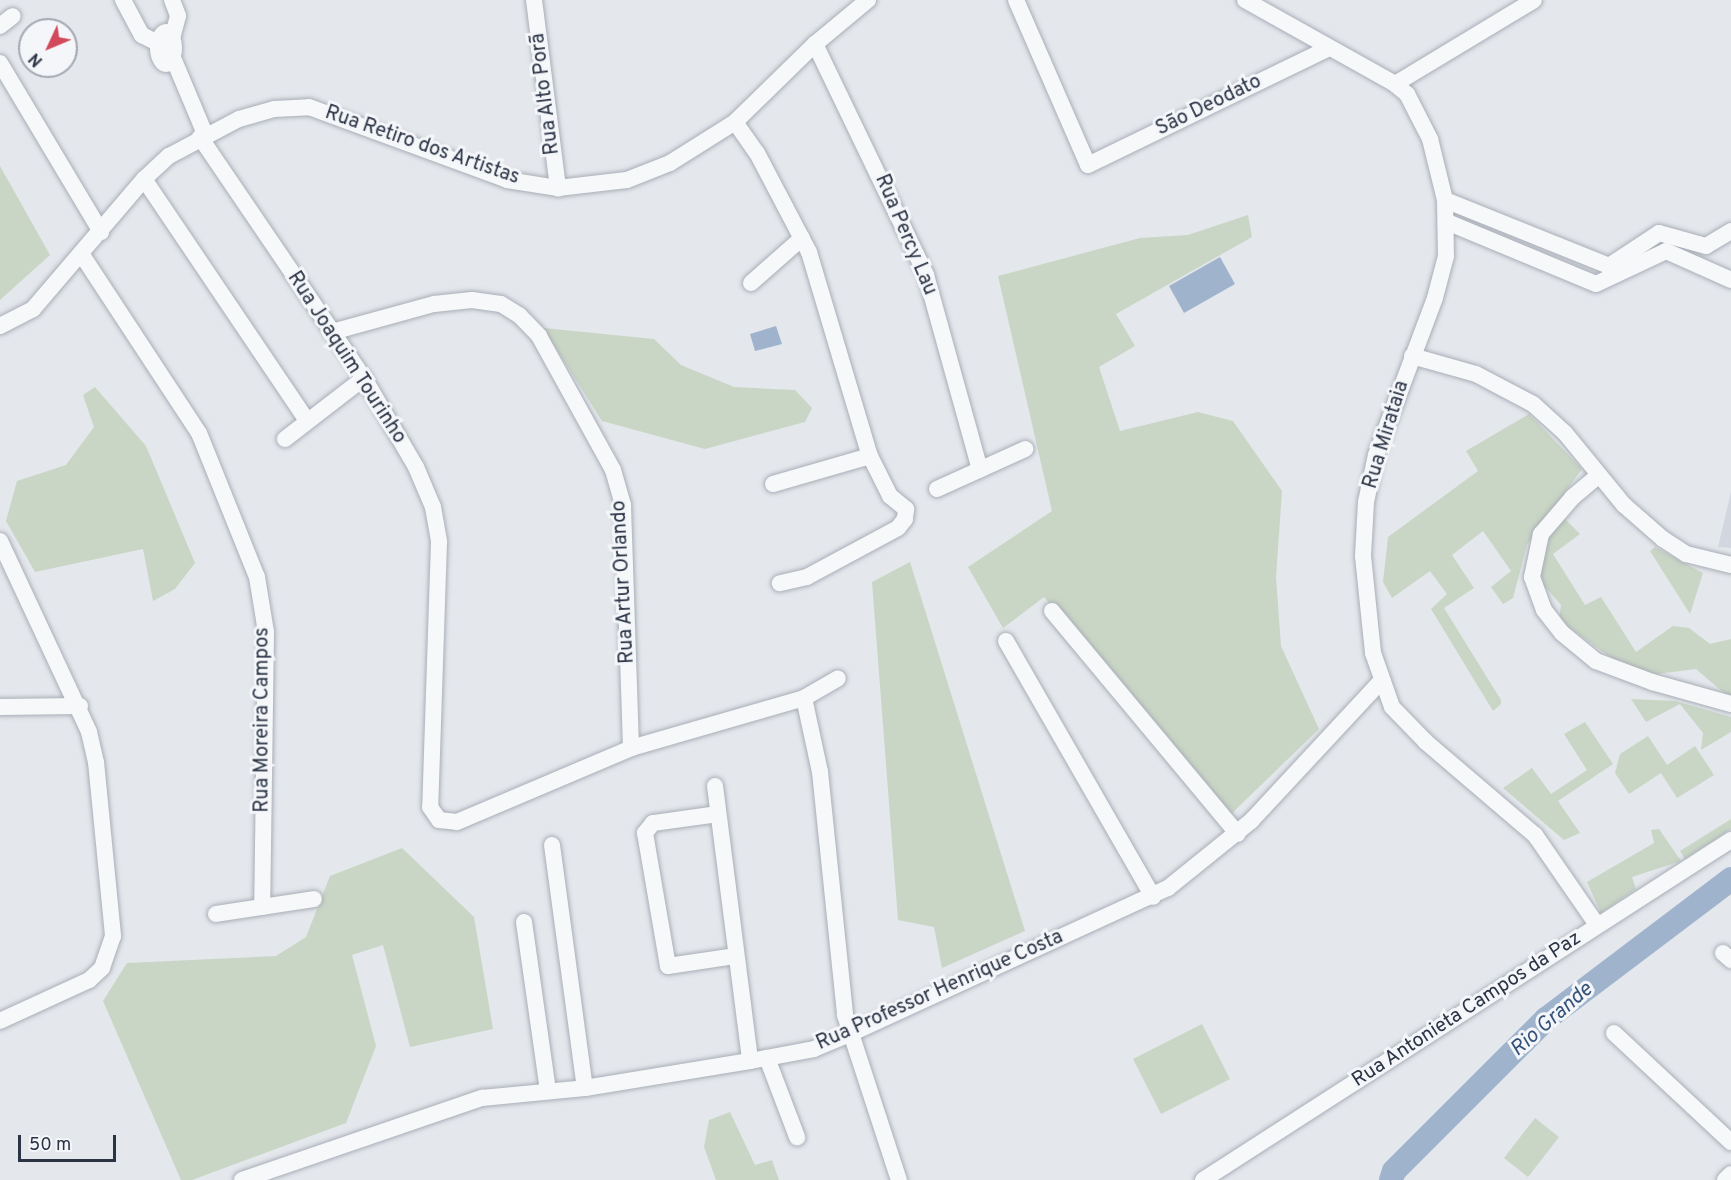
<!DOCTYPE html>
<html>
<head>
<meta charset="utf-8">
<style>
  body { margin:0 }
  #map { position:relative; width:1731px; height:1180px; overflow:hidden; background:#e4e7ec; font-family:Overpass,sans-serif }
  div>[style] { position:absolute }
  .built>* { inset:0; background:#d2d6de }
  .green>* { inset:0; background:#c9d6c5 }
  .water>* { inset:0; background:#9fb4cc }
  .river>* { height:24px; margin:-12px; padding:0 12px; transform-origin:12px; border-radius:12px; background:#9fb4cc }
  .roads { filter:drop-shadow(0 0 2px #a9aeb7) drop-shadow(0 0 2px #a9aeb7) }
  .minor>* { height:16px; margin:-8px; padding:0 8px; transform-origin:8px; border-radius:8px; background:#f7f8fa }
  .minor>.ring { margin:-8px; padding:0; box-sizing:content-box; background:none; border:16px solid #f7f8fa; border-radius:50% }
  span { translate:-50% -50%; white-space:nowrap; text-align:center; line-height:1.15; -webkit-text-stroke:6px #f4f6f9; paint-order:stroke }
  .street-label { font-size:20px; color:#2b3445 }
  .water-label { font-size:21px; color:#34527a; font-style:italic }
  .north { position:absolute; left:18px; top:18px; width:60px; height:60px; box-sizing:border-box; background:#f4f6f9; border:2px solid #a4a8b1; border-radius:50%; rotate:226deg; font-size:16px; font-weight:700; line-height:24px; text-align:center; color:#2b3445 }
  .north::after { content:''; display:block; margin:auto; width:21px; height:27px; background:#d1495b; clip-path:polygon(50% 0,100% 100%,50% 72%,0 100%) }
  .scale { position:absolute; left:18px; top:1135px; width:98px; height:27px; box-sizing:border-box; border:3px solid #2b3445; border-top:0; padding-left:8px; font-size:18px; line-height:21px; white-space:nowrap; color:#2b3445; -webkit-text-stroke:4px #f4f6f9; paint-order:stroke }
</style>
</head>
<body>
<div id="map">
  <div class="built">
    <i style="clip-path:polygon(1731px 492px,1731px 548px,1718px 547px)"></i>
  </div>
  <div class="green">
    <i style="clip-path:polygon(0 166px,50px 255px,0 300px)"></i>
    <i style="clip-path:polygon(1248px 215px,1252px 237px,1116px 314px,1135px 346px,1099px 367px,1120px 431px,1198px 412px,1233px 421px,1282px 491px,1276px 577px,1281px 646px,1319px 729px,1228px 817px,1044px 597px,1003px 628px,968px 567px,1052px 511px,998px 276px,1140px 238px,1188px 235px)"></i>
    <i style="clip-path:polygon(543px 328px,654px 339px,681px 365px,734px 387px,795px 390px,812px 408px,805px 422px,705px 449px,602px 421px)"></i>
    <i style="clip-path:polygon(95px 387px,146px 446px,195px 563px,175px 589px,153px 601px,143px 549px,35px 572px,6px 521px,17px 481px,66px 465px,94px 427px,83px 395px)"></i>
    <i style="clip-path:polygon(1529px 414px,1582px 469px,1527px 545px,1513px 598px,1503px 604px,1491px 587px,1511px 571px,1483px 531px,1452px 555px,1474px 588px,1444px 608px,1501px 700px,1501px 704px,1493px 711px,1431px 609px,1447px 594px,1430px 571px,1392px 598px,1383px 582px,1388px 537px,1478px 471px,1466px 451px)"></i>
    <i style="clip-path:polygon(1560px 514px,1580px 534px,1553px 554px,1585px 605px,1601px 597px,1636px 652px,1673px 626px,1689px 628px,1710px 644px,1731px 639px,1731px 699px,1696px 669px,1656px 674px,1625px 668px,1559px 620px,1561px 605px,1541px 582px,1535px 559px)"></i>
    <i style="clip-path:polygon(1655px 547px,1703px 573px,1690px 614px,1650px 551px)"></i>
    <i style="clip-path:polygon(910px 562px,1025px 931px,942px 968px,934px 927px,898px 920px,872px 582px)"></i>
    <i style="clip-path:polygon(1631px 699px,1675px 701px,1731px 717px,1731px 732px,1701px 750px,1703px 733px,1680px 704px,1646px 722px)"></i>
    <i style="clip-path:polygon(1585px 722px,1613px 764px,1558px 801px,1580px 833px,1564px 840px,1503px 788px,1532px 768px,1551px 794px,1587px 770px,1564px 734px)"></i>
    <i style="clip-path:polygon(1648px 736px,1667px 765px,1695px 746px,1714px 775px,1677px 798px,1661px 773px,1629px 794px,1615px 773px,1620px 754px)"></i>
    <i style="clip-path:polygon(1731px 819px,1731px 829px,1685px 859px,1680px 851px)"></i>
    <i style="clip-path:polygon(1659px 829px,1681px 861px,1632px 877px,1636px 889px,1601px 913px,1587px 882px,1654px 843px,1651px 830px)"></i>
    <i style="clip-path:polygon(402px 848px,474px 917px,493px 1029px,410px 1047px,383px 945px,352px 955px,376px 1046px,346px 1123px,192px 1180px,181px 1180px,103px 1001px,127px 963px,276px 956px,306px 937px,330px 876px)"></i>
    <i style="clip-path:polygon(1202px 1024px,1230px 1079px,1161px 1114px,1133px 1059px)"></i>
    <i style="clip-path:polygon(730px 1112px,755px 1165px,772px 1160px,779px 1180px,716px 1180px,704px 1147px,709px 1120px)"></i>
    <i style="clip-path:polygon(1535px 1118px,1559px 1137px,1528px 1177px,1504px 1158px)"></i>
  </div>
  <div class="water">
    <i style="clip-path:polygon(1220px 257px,1235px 284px,1184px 313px,1169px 286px)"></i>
    <i style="clip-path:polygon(776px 326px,782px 344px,755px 351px,750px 334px)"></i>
  </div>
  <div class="river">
    <i style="left:1391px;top:1180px;width:9px;rotate:-72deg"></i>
    <i style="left:1394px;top:1171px;width:215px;rotate:-45deg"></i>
    <i style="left:1546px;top:1019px;width:232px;rotate:-37.1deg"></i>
  </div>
  <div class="roads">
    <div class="minor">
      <i style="left:123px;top:0;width:40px;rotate:62deg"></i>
      <i style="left:142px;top:35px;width:20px;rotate:27deg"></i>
      <i style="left:172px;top:0;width:17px;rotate:69deg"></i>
      <i style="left:178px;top:16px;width:23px;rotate:105deg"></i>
      <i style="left:534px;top:0;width:190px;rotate:82.7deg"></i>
      <i style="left:1016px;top:0;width:180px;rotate:66.4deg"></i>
      <i style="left:1088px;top:165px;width:268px;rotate:-25.9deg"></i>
      <i style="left:1245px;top:0;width:172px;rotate:29.2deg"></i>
      <i style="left:1395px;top:84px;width:16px;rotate:40deg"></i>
      <i style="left:1407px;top:94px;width:51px;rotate:62.9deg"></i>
      <i style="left:1430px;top:139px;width:63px;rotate:76.2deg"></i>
      <i style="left:1445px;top:200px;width:56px;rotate:89deg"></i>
      <i style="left:1446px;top:256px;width:43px;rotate:104.7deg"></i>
      <i style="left:1435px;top:298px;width:168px;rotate:110.6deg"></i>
      <i style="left:1376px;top:455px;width:48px;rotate:102deg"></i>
      <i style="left:1366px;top:502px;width:54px;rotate:93.2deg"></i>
      <i style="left:1363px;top:556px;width:98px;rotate:84.1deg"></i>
      <i style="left:1373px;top:653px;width:57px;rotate:70.6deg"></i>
      <i style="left:1392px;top:707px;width:49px;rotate:45.8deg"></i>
      <i style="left:1426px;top:742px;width:143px;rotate:40.5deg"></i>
      <i style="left:1535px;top:835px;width:109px;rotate:55.4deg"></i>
      <i style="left:0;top:26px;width:16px;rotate:-38deg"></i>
      <i class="ring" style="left:158px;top:32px;width:-2px;height:-2px"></i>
      <i style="left:815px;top:44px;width:256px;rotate:64.3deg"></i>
      <i style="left:926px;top:275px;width:202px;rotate:74.5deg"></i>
      <i style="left:168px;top:46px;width:95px;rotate:67.2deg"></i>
      <i style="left:0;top:63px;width:197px;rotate:59.1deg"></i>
      <i style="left:1395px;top:84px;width:162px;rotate:-31.1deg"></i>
      <i style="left:735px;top:122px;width:38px;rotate:55deg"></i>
      <i style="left:757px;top:153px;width:112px;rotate:62.3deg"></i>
      <i style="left:809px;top:252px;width:213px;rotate:73.4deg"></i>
      <i style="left:870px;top:456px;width:45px;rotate:63.4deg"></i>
      <i style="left:890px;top:496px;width:21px;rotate:39deg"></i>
      <i style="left:906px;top:509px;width:10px;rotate:96deg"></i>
      <i style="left:905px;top:519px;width:11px;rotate:128deg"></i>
      <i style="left:898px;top:528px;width:103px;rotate:151.7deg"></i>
      <i style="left:807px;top:577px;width:28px;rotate:167deg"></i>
      <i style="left:200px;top:137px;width:292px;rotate:55.8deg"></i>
      <i style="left:364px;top:378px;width:103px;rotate:59.7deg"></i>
      <i style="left:416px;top:467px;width:43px;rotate:67deg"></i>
      <i style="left:433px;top:507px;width:36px;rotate:80deg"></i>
      <i style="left:439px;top:542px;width:265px;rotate:91.9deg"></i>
      <i style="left:430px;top:807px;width:16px;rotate:55deg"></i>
      <i style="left:439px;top:820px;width:18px;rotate:6deg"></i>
      <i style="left:457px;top:822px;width:189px;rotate:-23deg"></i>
      <i style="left:631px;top:748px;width:180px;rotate:-16.1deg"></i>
      <i style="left:804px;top:698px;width:39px;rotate:-30deg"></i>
      <i style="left:144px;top:179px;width:292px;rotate:56deg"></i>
      <i style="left:1445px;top:200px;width:177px;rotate:21.9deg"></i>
      <i style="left:1609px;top:266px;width:60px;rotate:-33.4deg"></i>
      <i style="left:1659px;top:233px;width:49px;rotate:15.5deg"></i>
      <i style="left:1706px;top:246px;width:29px;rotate:-31deg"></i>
      <i style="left:1447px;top:222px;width:161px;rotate:22.6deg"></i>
      <i style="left:1596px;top:284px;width:77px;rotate:-25.2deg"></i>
      <i style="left:1666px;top:251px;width:71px;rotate:24deg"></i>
      <i style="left:82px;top:255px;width:213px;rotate:56.7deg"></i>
      <i style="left:199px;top:433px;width:155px;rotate:68.1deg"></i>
      <i style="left:257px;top:577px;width:56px;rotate:80.7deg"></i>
      <i style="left:266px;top:632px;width:275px;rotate:90.8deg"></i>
      <i style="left:751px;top:283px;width:68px;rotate:-41.4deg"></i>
      <i style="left:0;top:326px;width:37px;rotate:-27deg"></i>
      <i style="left:33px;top:309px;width:171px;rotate:-49.5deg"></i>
      <i style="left:144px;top:179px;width:34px;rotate:-43deg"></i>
      <i style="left:169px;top:156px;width:79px;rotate:-27.9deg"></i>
      <i style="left:239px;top:119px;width:36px;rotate:-16deg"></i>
      <i style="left:274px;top:109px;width:35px;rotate:-3deg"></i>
      <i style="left:309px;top:107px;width:211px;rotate:20.2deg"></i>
      <i style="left:507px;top:180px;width:52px;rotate:8.9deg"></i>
      <i style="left:558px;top:188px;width:69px;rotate:-6.6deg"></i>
      <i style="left:627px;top:180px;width:46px;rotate:-21.6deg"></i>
      <i style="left:670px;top:163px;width:77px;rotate:-32.2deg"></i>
      <i style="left:735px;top:122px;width:112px;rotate:-44.3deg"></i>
      <i style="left:815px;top:44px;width:69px;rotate:-39.7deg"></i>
      <i style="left:332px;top:332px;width:106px;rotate:-15.4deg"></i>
      <i style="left:434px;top:304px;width:38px;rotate:-6deg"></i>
      <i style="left:472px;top:300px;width:29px;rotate:8deg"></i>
      <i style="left:501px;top:304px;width:22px;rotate:32deg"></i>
      <i style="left:520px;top:316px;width:28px;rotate:46deg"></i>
      <i style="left:539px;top:336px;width:153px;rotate:61.1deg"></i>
      <i style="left:613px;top:470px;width:37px;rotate:74deg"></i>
      <i style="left:623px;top:506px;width:242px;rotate:88.1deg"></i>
      <i style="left:1412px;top:356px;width:66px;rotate:15.7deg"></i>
      <i style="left:1476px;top:374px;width:64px;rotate:27.8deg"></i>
      <i style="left:1533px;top:404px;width:43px;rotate:42.2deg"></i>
      <i style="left:1565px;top:433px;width:93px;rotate:50.7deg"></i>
      <i style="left:1624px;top:505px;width:52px;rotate:41.1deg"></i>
      <i style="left:1663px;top:539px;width:27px;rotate:33deg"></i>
      <i style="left:1686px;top:554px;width:46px;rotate:13.7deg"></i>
      <i style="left:285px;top:439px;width:100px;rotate:-37.7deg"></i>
      <i style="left:1599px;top:475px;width:35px;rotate:140deg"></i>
      <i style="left:1572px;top:498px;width:48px;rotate:130.7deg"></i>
      <i style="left:1541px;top:534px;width:44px;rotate:101.8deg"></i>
      <i style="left:1532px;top:577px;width:35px;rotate:70deg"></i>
      <i style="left:1544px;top:610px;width:29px;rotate:52deg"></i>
      <i style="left:1562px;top:633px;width:44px;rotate:39.5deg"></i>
      <i style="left:1596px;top:661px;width:60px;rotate:20.6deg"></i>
      <i style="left:1652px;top:682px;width:82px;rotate:15.6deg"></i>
      <i style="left:773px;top:484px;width:101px;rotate:-16.1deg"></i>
      <i style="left:937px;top:489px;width:97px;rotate:-24.4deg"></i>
      <i style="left:0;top:541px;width:211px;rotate:65deg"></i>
      <i style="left:89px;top:732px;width:31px;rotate:77deg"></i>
      <i style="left:96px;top:762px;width:175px;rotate:84.4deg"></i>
      <i style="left:113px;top:936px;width:34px;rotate:109deg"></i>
      <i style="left:102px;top:968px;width:18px;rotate:137deg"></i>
      <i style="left:89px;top:980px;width:98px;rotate:155.3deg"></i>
      <i style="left:1052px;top:611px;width:290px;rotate:50.2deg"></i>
      <i style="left:1006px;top:641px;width:295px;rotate:60.1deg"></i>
      <i style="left:804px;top:698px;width:76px;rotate:77.8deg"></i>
      <i style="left:820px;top:772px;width:244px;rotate:84.1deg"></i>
      <i style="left:845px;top:1015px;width:174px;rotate:71.9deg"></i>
      <i style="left:0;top:707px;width:80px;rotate:-0.7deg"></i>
      <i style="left:715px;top:786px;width:277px;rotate:82.7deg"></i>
      <i style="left:718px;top:814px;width:66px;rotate:172.1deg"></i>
      <i style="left:653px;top:823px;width:13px;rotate:129deg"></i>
      <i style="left:645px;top:833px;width:135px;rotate:80.2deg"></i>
      <i style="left:668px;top:966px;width:69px;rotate:-8.4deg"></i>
      <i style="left:552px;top:845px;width:245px;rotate:82.3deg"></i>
      <i style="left:216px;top:914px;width:99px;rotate:-8.7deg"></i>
      <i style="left:524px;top:922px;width:171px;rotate:81.9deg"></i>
      <i style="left:1723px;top:953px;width:11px;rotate:41deg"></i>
      <i style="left:1614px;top:1033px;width:160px;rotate:43deg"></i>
      <i style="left:767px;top:1058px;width:85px;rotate:69.2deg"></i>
      <i style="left:242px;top:1180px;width:254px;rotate:-18.9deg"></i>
      <i style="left:482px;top:1098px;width:103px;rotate:-5.5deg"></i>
      <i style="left:585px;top:1088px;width:167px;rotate:-9.3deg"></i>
      <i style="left:750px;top:1061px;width:65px;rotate:-10.6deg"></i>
      <i style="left:814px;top:1049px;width:39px;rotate:-23deg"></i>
      <i style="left:850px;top:1034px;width:350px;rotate:-24.7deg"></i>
      <i style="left:1168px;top:888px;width:107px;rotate:-38.9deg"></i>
      <i style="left:1251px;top:821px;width:190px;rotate:-47.1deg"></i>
      <i style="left:1203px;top:1180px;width:628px;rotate:-32.78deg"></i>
      <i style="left:1725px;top:1180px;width:8px;rotate:-45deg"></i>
    </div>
  </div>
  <div class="street-label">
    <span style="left:546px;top:94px;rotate:-97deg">Rua Alto Porã</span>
    <span style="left:1209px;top:106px;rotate:-26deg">São Deodato</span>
    <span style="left:422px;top:146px;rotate:19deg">Rua Retiro dos Artistas</span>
    <span style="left:905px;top:235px;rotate:67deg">Rua Percy Lau</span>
    <span style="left:346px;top:358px;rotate:57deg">Rua Joaquim Tourinho</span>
    <span style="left:1387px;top:435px;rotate:-73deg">Rua Mirataia</span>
    <span style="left:624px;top:582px;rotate:-93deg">Rua Artur Orlando</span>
    <span style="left:263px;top:720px;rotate:-90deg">Rua Moreira Campos</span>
    <span style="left:940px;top:991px;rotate:-24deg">Rua Professor Henrique Costa</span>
    <span style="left:1467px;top:1010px;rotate:-33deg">Rua Antonieta Campos da Paz</span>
  </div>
  <div class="water-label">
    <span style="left:1552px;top:1020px;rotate:-41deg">Rio Grande</span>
  </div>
  <div class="north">N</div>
  <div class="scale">50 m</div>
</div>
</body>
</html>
